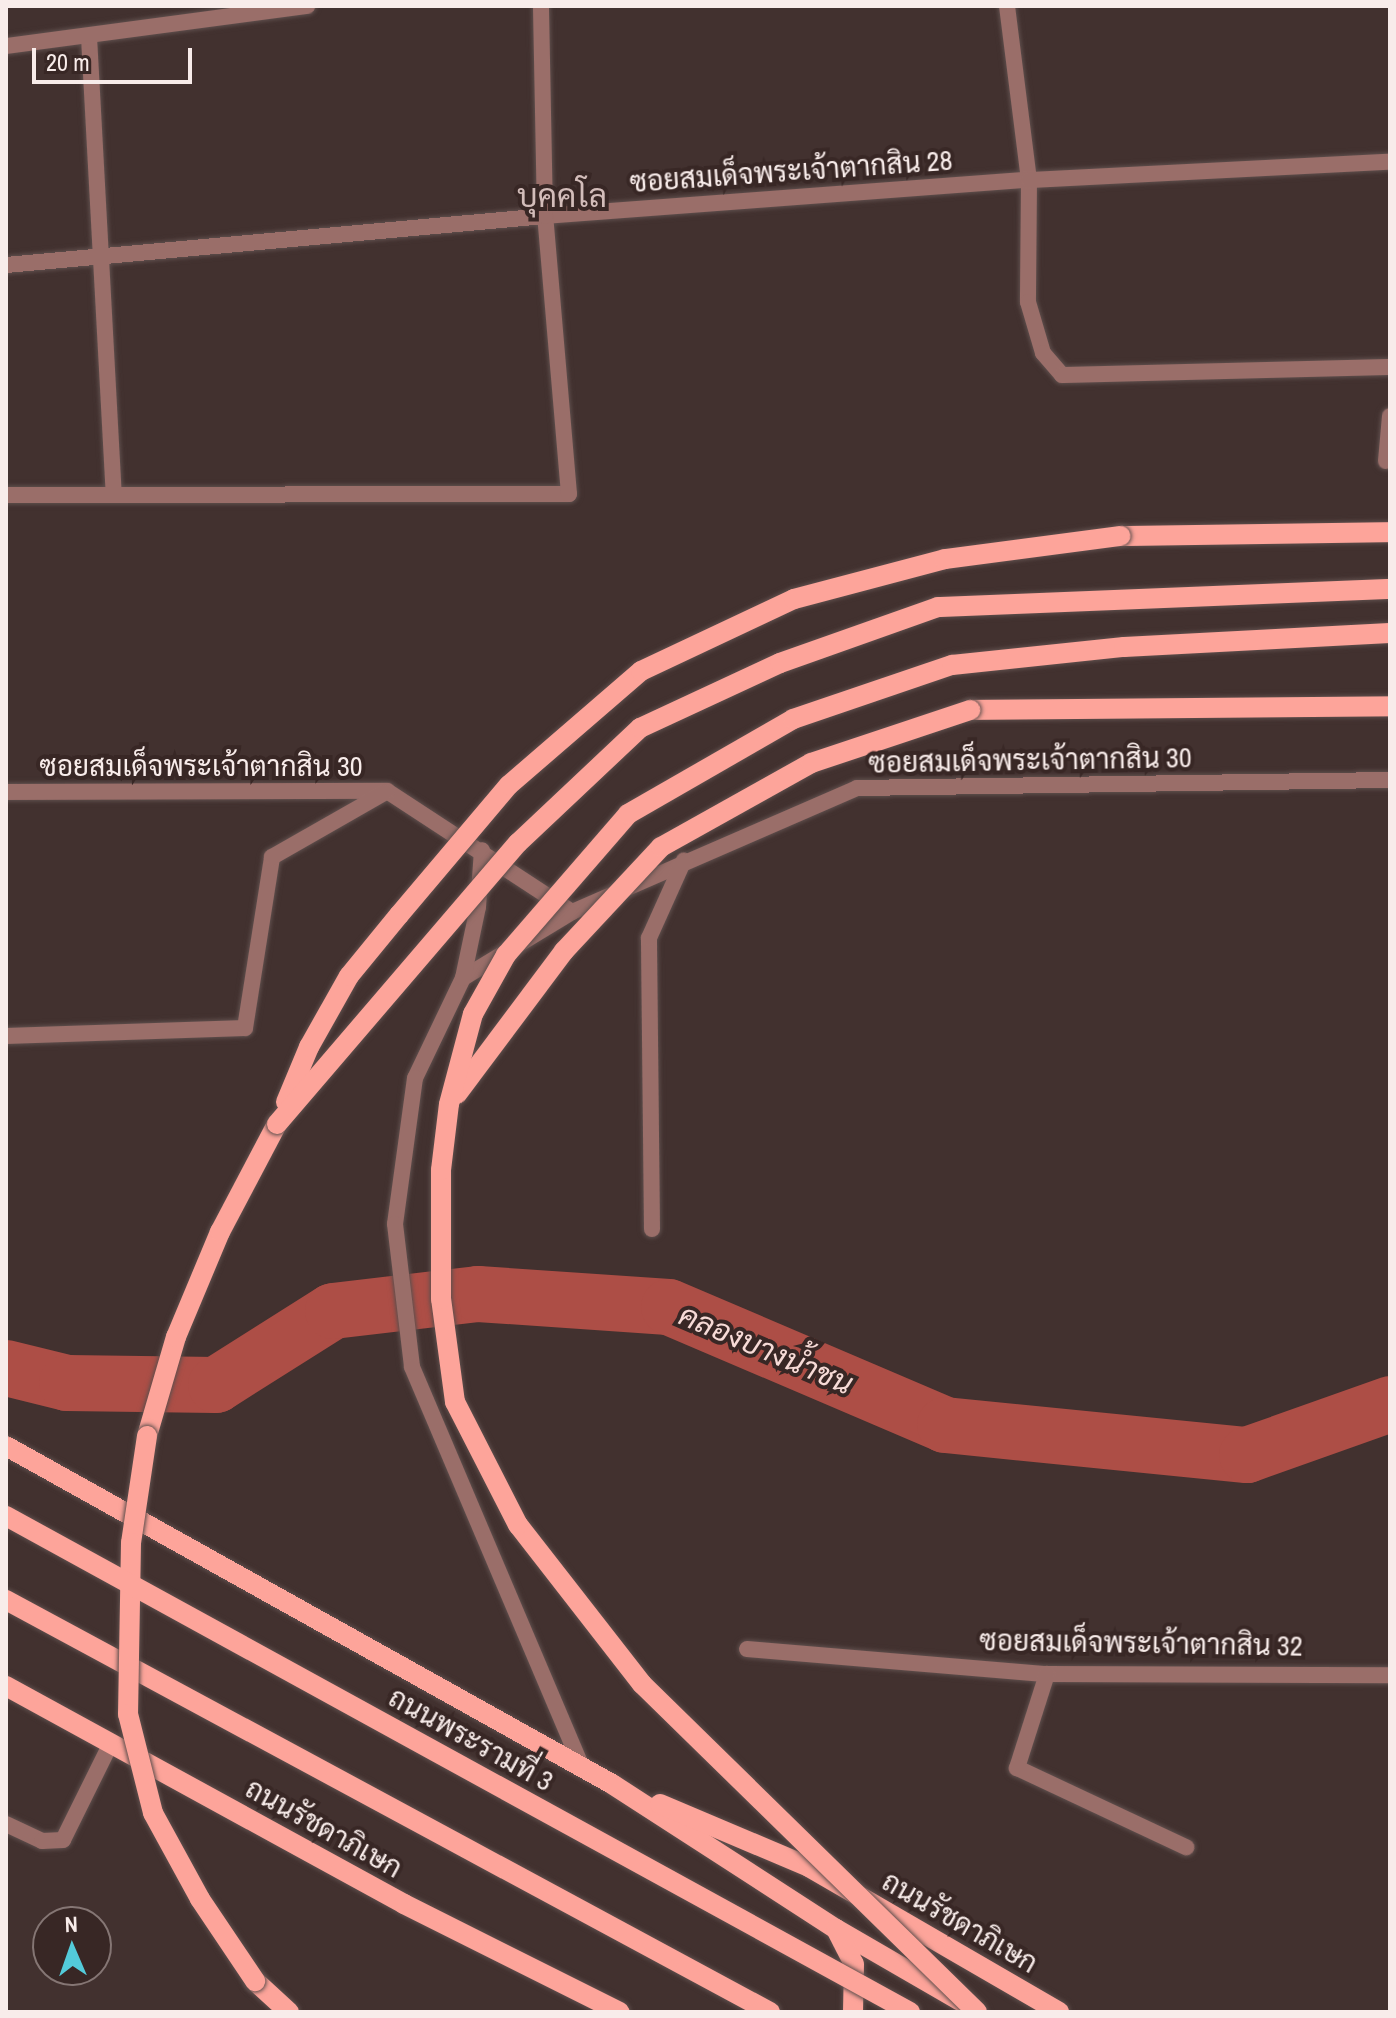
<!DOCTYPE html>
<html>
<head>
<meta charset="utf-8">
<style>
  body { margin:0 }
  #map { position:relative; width:1396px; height:2018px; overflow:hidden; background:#42312f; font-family:"Archivo Narrow",Sarabun,sans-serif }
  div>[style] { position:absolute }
  .canal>* { height:56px; margin:-28px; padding:0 28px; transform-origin:28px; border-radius:28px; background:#ad4e46 }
  .roads { filter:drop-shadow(0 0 2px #5f4f4d) drop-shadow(0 0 2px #5f4f4d) }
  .lane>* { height:16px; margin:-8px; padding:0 8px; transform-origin:8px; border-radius:8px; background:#9a6e69 }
  .street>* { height:16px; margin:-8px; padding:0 8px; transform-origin:8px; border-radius:8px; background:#9a6e69 }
  .primary>* { height:20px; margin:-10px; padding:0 10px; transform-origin:10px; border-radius:10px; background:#fda49a }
  .bridges { filter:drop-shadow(0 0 2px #5f4f4d) drop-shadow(0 0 2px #5f4f4d) }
  .primary-bridge>* { height:20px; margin:-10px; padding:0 10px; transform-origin:10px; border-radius:10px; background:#fda49a }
  span { translate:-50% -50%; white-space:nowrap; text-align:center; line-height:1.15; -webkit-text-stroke:8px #382725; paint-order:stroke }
  .street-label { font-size:28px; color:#f8ecea }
  .water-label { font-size:30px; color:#f7dbd7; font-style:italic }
  .quarter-label { font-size:32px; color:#d3bdba }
  .frame { position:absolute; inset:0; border:8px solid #f8ecea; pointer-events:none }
  .north { position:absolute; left:32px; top:1906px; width:80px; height:80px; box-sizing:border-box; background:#382725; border:2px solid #857674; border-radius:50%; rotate:358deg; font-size:22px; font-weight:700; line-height:32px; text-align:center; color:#f8ecea }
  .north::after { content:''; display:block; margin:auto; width:28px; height:36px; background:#53cbda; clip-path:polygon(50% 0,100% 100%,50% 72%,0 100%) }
  .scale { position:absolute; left:32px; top:48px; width:160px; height:36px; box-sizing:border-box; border:4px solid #f8ecea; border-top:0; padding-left:10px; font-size:24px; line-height:28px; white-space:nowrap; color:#f8ecea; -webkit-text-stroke:6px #382725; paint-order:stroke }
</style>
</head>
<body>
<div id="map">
  <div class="canal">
    <i style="left:6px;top:1368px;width:63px;rotate:13.8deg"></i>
    <i style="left:67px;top:1383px;width:149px;rotate:0.8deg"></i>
    <i style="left:216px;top:1385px;width:138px;rotate:-32.3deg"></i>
    <i style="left:333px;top:1311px;width:146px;rotate:-6.7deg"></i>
    <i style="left:478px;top:1294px;width:191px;rotate:3.9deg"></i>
    <i style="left:669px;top:1307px;width:300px;rotate:23.1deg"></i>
    <i style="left:945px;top:1425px;width:303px;rotate:5.7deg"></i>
    <i style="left:1247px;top:1455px;width:152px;rotate:-19.6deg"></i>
  </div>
  <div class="roads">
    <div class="lane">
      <i style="left:6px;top:1824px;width:40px;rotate:25deg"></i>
      <i style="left:42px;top:1841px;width:21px;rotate:-3deg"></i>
      <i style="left:63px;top:1840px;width:108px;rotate:-63.7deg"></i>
    </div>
    <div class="street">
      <i style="left:1007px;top:6px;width:175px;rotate:82.8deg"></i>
      <i style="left:1029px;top:180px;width:122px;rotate:90.5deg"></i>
      <i style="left:1028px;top:302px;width:53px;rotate:73.6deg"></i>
      <i style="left:1043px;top:353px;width:29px;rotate:49deg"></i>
      <i style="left:1062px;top:375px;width:328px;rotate:-1.4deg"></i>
      <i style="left:89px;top:37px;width:457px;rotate:86.9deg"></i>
      <i style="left:6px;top:46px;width:304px;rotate:-7.6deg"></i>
      <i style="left:6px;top:265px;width:541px;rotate:-5.19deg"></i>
      <i style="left:545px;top:216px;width:485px;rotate:-4.3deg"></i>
      <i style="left:1029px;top:180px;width:361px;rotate:-2.9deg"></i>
      <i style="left:1386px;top:461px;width:45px;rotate:-84.9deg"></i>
      <i style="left:6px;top:495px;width:563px;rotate:-0.1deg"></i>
      <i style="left:569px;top:494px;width:279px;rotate:-94.9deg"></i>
      <i style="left:545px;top:216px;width:210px;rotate:-91.1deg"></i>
      <i style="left:6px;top:792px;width:381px;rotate:-0.2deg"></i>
      <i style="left:387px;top:791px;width:221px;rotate:33.2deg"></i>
      <i style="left:572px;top:912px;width:311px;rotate:-23.5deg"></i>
      <i style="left:857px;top:788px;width:533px;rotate:-0.86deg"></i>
      <i style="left:572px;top:912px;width:127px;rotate:148.8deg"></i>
      <i style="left:463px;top:978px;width:111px;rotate:115.6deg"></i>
      <i style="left:415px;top:1078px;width:147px;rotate:97.8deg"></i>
      <i style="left:395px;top:1224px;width:144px;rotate:83.2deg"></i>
      <i style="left:412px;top:1367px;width:436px;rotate:67deg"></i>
      <i style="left:463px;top:978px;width:73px;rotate:-78.1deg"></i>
      <i style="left:478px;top:907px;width:57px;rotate:-86deg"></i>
      <i style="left:6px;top:1036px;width:239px;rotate:-1.9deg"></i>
      <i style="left:245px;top:1028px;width:173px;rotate:-81deg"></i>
      <i style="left:272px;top:857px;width:131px;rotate:-29.7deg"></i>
      <i style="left:652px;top:1229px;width:291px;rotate:-90.6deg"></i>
      <i style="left:649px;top:938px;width:85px;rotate:-65.8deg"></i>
      <i style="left:747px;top:1649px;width:301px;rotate:4.8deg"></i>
      <i style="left:1047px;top:1674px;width:343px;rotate:0.2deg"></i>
      <i style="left:1047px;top:1674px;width:99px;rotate:107.7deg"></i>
      <i style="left:1017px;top:1768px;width:187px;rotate:25.1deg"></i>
    </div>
    <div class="primary">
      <i style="left:1120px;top:536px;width:270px;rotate:-0.8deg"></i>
      <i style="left:970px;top:710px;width:420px;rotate:-0.5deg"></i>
      <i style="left:147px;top:1436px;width:103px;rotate:-73.7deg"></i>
      <i style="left:176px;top:1337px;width:114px;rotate:-67.3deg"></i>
      <i style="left:220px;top:1232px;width:122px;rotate:-62.2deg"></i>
      <i style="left:6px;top:1446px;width:694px;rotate:29.15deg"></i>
      <i style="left:612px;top:1784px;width:267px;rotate:32.9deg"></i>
      <i style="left:836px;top:1929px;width:143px;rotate:30.1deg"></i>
      <i style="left:6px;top:1600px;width:868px;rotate:28.34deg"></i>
      <i style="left:6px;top:1686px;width:454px;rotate:28.7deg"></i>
      <i style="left:404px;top:1904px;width:241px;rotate:26.6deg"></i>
      <i style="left:660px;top:1804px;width:162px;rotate:22.9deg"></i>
      <i style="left:809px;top:1867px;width:289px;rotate:30.1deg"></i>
      <i style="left:836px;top:1929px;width:39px;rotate:63deg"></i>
      <i style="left:854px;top:1964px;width:48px;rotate:91.2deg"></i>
      <i style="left:255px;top:1981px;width:46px;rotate:42.4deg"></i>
    </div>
  </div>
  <div class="bridges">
    <div class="primary-bridge">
      <i style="left:457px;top:1094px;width:179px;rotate:-53.2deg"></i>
      <i style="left:564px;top:951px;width:142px;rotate:-47deg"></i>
      <i style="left:661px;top:847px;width:172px;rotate:-29.2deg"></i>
      <i style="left:811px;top:763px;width:168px;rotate:-18.4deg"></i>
      <i style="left:286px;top:1102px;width:60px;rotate:-67.3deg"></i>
      <i style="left:309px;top:1047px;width:81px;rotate:-60.6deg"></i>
      <i style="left:349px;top:976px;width:79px;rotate:-50.7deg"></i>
      <i style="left:399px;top:915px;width:170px;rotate:-49.8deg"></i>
      <i style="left:509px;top:785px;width:174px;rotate:-40.8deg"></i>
      <i style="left:641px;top:671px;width:169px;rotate:-25.2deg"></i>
      <i style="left:794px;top:599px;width:156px;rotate:-14.8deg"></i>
      <i style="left:945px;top:559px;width:177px;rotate:-7.5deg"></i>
      <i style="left:277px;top:1124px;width:370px;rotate:-49.4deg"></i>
      <i style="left:518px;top:843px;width:168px;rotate:-43.3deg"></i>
      <i style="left:640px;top:728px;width:154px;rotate:-24.9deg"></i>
      <i style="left:780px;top:663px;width:168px;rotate:-19.5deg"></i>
      <i style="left:938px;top:607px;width:452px;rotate:-2.3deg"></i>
      <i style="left:147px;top:1436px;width:108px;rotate:98.5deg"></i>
      <i style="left:131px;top:1543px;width:171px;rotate:91deg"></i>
      <i style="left:128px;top:1714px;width:102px;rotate:75.8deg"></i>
      <i style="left:153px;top:1813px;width:98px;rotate:61.3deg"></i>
      <i style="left:200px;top:1899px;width:99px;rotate:56.1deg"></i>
      <i style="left:6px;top:1516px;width:1031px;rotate:28.75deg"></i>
      <i style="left:977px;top:2012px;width:469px;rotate:-135.6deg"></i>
      <i style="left:642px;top:1684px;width:202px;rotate:-127.9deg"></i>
      <i style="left:518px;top:1525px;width:138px;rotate:-117.1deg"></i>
      <i style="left:455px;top:1402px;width:104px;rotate:-97.7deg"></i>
      <i style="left:441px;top:1299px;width:129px;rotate:-90deg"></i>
      <i style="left:441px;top:1170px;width:66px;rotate:-83.1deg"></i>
      <i style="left:449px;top:1104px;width:93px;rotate:-75.1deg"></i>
      <i style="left:473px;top:1014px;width:68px;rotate:-60.8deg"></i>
      <i style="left:506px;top:955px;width:186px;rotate:-49.1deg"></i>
      <i style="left:628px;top:814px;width:190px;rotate:-29.9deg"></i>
      <i style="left:793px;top:719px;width:168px;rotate:-18.8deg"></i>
      <i style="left:952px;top:665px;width:173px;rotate:-6deg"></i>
      <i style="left:1124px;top:647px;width:266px;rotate:-3deg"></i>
    </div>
  </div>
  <div class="street-label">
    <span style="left:791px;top:171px;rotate:-4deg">ซอยสมเด็จพระเจ้าตากสิน 28</span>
    <span style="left:1030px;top:760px;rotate:-1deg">ซอยสมเด็จพระเจ้าตากสิน 30</span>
    <span style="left:201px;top:766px">ซอยสมเด็จพระเจ้าตากสิน 30</span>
    <span style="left:1141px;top:1643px;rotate:1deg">ซอยสมเด็จพระเจ้าตากสิน 32</span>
    <span style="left:471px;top:1739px;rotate:29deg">ถนนพระรามที่ 3</span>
    <span style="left:324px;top:1828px;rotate:29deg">ถนนรัชดาภิเษก</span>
    <span style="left:960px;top:1922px;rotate:30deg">ถนนรัชดาภิเษก</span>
  </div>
  <div class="water-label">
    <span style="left:766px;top:1349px;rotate:23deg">คลองบางน้ำชน</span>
  </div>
  <div class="quarter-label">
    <span style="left:562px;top:196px">บุคคโล</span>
  </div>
  <div class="frame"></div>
  <div class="north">N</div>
  <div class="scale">20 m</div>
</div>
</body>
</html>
